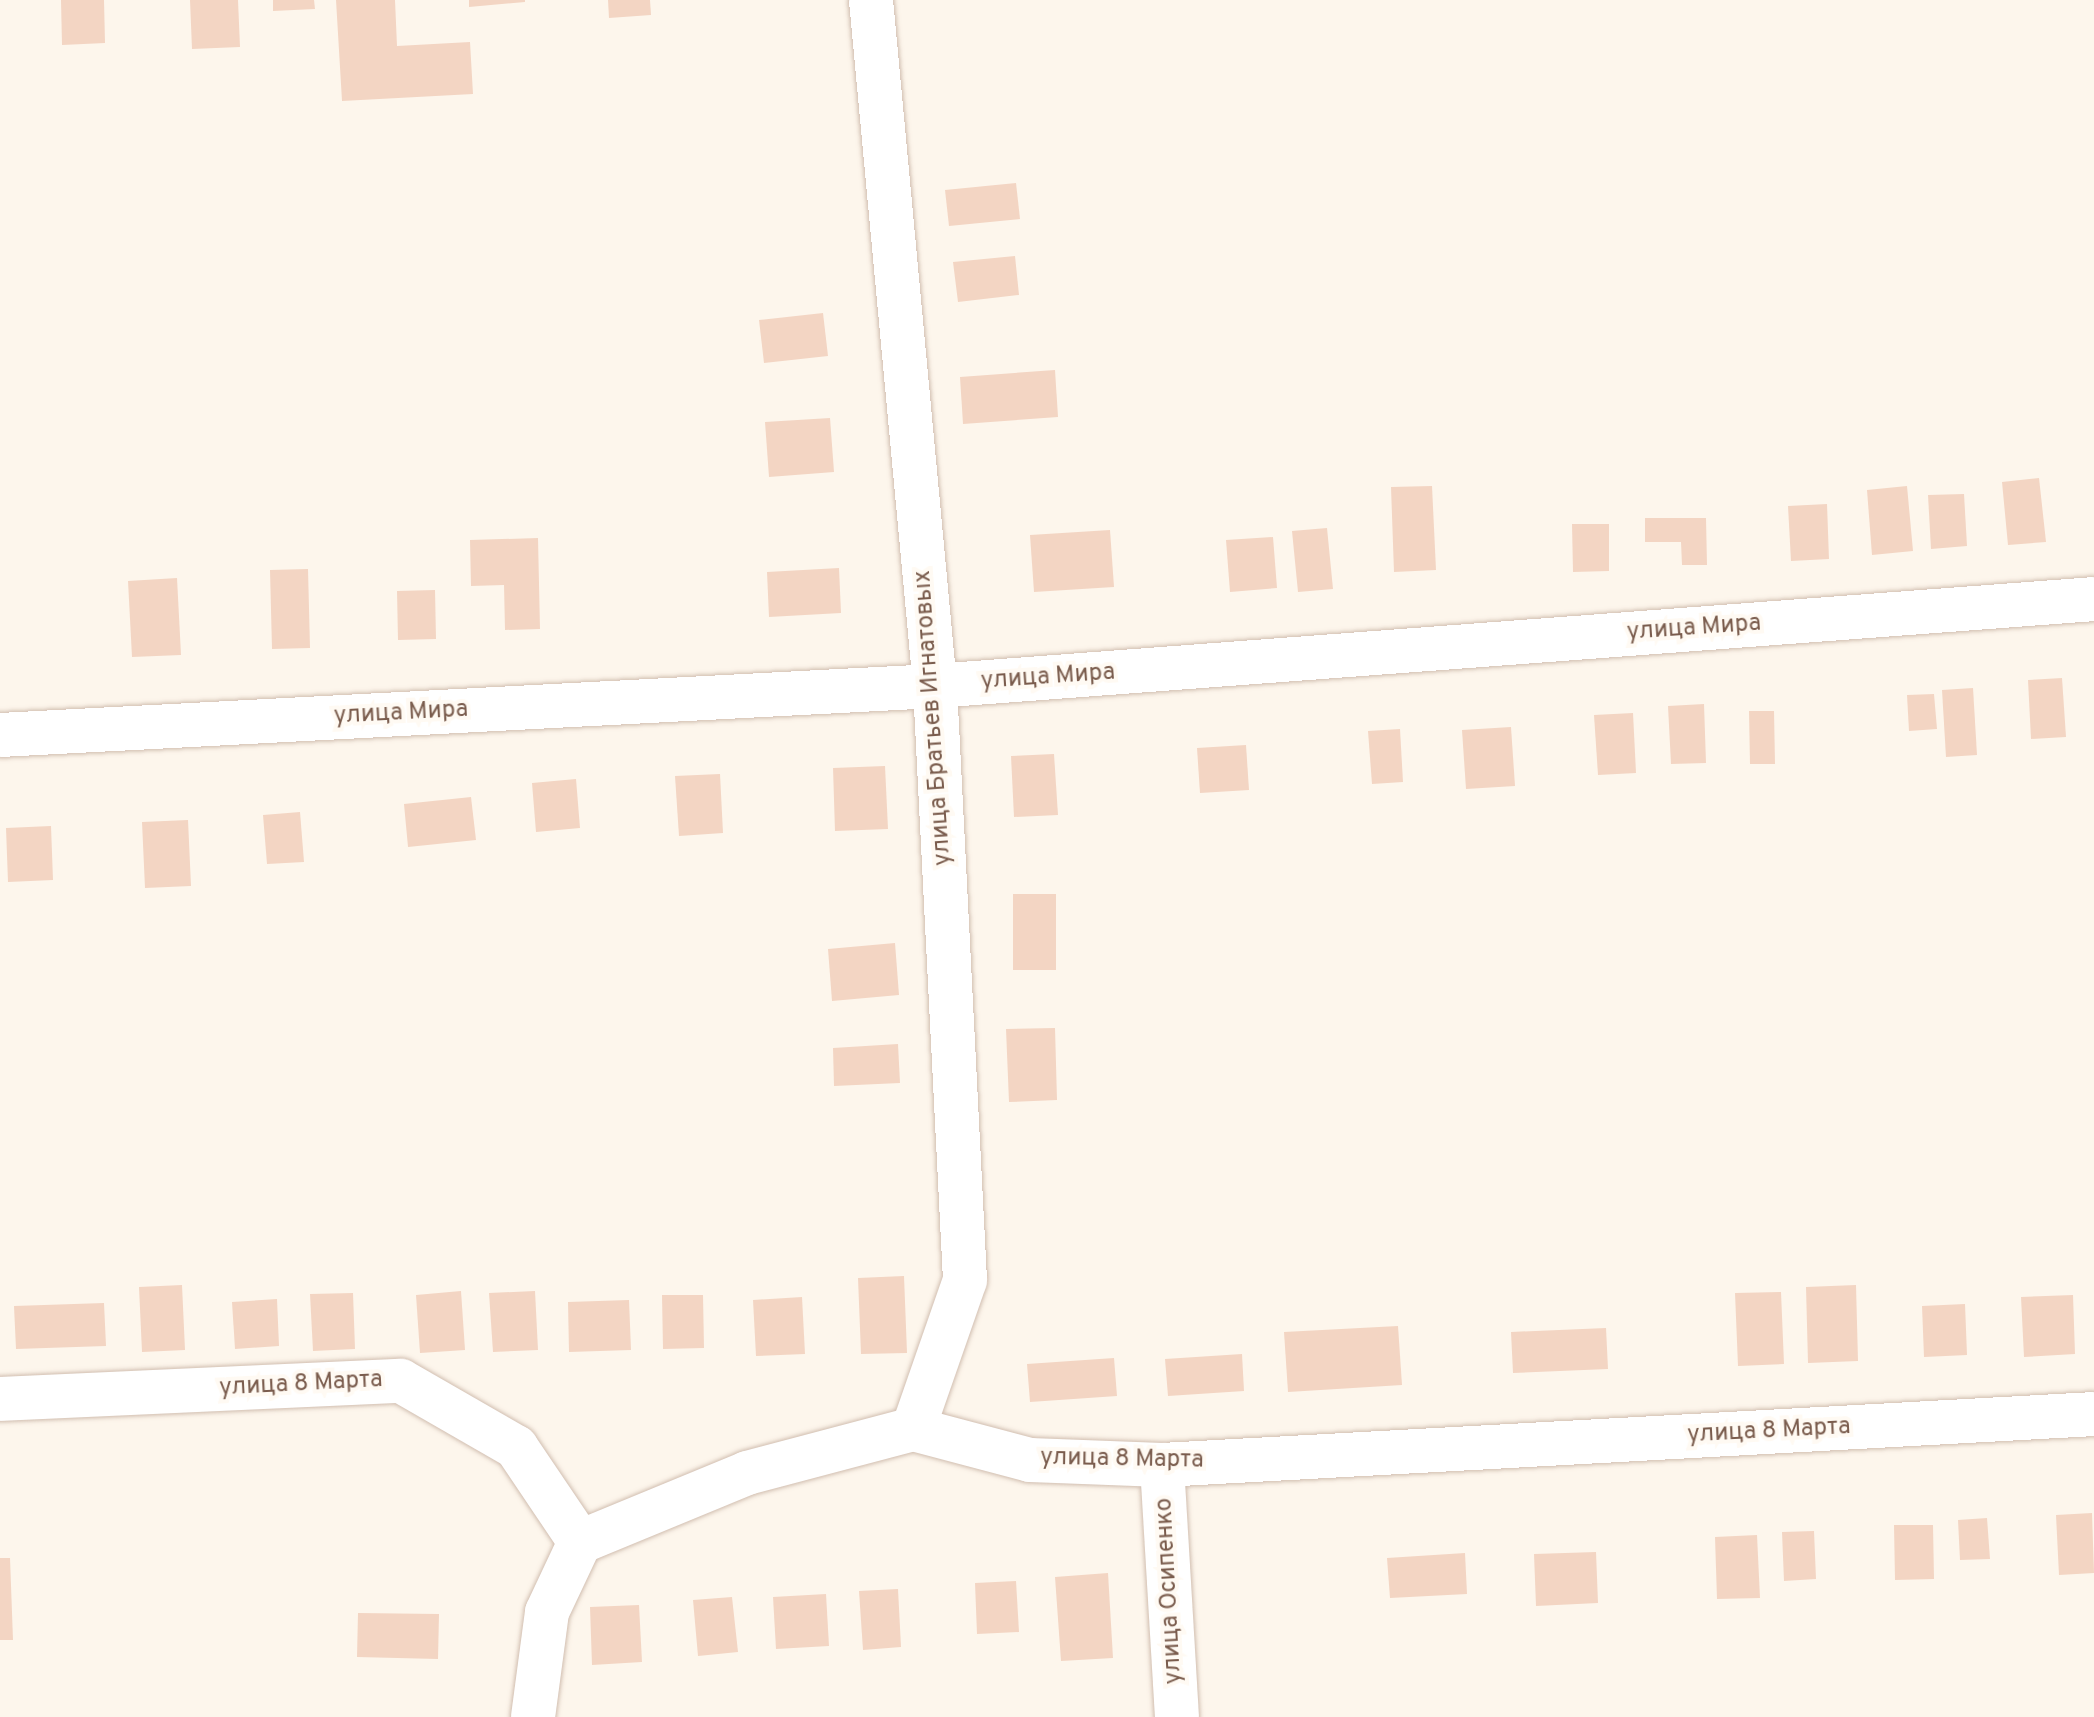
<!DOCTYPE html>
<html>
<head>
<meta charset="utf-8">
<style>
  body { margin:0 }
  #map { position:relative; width:2094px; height:1717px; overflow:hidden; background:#fdf6ec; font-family:Overpass,sans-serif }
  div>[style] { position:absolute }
  .building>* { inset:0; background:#f3d5c3 }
  .roads { filter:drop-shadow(0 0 2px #d1beb0) drop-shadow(0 0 2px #d1beb0) }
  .minor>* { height:44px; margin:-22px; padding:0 22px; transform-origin:22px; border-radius:22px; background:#fff }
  span { translate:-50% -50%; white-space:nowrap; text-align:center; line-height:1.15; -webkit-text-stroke:8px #fffaf3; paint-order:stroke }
  .street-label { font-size:24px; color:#7a5c4d }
</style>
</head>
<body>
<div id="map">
  <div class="building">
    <i style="clip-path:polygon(61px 0,104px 0,105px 43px,62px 45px)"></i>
    <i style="clip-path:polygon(190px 0,238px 0,240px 47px,192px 49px)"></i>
    <i style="clip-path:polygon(273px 0,314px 0,315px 9px,273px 11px)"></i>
    <i style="clip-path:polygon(336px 0,395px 0,397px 46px,470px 42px,473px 94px,342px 101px)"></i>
    <i style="clip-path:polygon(469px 0,525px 0,525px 2px,469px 7px)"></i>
    <i style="clip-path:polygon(608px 0,650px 0,651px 15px,609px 18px)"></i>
    <i style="clip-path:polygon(1016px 183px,1020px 219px,949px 226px,945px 190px)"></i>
    <i style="clip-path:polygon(1015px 256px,1019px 295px,958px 302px,953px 262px)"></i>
    <i style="clip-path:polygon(823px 313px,828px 356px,764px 363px,759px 320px)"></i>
    <i style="clip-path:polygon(1055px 370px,1058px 417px,963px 424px,960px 377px)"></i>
    <i style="clip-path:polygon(830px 418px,834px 472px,769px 477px,765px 422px)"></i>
    <i style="clip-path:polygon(2039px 478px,2046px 542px,2008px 545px,2002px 482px)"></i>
    <i style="clip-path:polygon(1432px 486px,1436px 570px,1394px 572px,1391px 487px)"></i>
    <i style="clip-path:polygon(1907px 486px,1913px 551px,1872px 555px,1867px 490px)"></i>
    <i style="clip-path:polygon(1964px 494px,1967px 546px,1931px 549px,1928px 495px)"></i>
    <i style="clip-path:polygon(1827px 504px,1829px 559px,1791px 561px,1788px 506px)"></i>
    <i style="clip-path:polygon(1645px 518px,1706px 518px,1707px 565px,1682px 565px,1681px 542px,1645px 542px)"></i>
    <i style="clip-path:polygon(1572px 524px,1609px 524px,1609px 571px,1573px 572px)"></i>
    <i style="clip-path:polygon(1327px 528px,1333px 589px,1298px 592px,1292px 531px)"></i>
    <i style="clip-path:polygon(1110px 530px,1114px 587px,1034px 592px,1030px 535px)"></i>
    <i style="clip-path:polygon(1273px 537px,1277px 588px,1230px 592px,1226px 540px)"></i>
    <i style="clip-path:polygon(538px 538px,540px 629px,505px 630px,504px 585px,471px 586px,470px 540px)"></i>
    <i style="clip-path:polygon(839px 568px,841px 613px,769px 617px,767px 572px)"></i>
    <i style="clip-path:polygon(308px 569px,310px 648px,272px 649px,270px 570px)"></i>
    <i style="clip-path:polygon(177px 578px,181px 655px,132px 657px,128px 581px)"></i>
    <i style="clip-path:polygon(435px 590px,436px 639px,398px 640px,397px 591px)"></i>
    <i style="clip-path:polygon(2062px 678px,2066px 737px,2031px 739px,2028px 680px)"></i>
    <i style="clip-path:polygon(1973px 688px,1977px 755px,1946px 757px,1942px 690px)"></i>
    <i style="clip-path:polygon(1934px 694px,1937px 729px,1909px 731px,1907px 695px)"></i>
    <i style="clip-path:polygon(1704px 704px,1706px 763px,1671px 764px,1668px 706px)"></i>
    <i style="clip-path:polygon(1749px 711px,1774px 711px,1775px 764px,1750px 764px)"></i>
    <i style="clip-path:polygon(1633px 713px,1636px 773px,1598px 775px,1594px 715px)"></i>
    <i style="clip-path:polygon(1511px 727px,1515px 786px,1466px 789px,1462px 730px)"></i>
    <i style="clip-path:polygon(1400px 729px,1403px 782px,1372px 784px,1368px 731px)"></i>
    <i style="clip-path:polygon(1246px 745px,1249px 790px,1200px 793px,1197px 748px)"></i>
    <i style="clip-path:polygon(1054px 754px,1058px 815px,1014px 817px,1011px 756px)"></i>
    <i style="clip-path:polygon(885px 766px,888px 829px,835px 831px,833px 768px)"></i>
    <i style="clip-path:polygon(720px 774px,723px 833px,679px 836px,675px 776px)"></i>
    <i style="clip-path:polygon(576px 779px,580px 828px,536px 832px,532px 783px)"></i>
    <i style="clip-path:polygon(471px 797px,476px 840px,408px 847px,404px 804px)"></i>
    <i style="clip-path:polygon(300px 812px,304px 862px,267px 864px,263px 815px)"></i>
    <i style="clip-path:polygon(188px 820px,191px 886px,145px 888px,142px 822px)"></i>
    <i style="clip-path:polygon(51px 826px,53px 880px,8px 882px,6px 828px)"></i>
    <i style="clip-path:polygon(1013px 894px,1056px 894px,1056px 970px,1013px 970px)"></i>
    <i style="clip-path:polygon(895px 943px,899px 995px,832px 1001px,828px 949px)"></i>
    <i style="clip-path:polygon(1055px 1028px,1057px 1100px,1009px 1102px,1006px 1029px)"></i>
    <i style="clip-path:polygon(898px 1044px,900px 1083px,834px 1086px,833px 1048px)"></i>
    <i style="clip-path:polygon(904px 1276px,907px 1353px,861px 1354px,858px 1278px)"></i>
    <i style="clip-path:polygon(182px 1285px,185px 1350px,142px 1352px,139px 1287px)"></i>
    <i style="clip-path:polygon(1856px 1285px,1858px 1361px,1808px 1363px,1806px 1287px)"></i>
    <i style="clip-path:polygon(461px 1291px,465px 1350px,420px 1353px,416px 1295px)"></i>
    <i style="clip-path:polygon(535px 1291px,538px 1350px,493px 1352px,489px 1293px)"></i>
    <i style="clip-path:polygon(1781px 1292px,1784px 1364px,1738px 1366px,1735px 1293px)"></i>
    <i style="clip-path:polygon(353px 1293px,355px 1349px,313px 1351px,310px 1294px)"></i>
    <i style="clip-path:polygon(662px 1295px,703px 1295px,704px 1348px,663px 1349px)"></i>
    <i style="clip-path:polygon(2073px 1295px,2075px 1354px,2024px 1357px,2021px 1297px)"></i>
    <i style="clip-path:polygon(802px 1297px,805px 1354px,756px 1356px,753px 1300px)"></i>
    <i style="clip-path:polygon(277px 1299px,279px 1346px,235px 1349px,232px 1302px)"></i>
    <i style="clip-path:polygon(629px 1300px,631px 1350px,569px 1352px,568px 1302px)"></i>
    <i style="clip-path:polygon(104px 1303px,106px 1346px,16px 1349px,14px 1306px)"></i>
    <i style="clip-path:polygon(1965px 1304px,1967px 1355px,1924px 1357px,1922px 1306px)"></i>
    <i style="clip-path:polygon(1398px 1326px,1402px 1385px,1288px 1392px,1284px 1332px)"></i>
    <i style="clip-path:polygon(1606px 1328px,1608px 1369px,1513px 1373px,1511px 1332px)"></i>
    <i style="clip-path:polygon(1242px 1354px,1244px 1391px,1168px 1396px,1165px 1359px)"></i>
    <i style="clip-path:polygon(1114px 1358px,1117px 1396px,1030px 1402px,1027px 1364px)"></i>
    <i style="clip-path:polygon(2092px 1513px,2094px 1573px,2059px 1575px,2056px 1515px)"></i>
    <i style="clip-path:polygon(1987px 1518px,1990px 1559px,1960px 1560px,1958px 1520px)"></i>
    <i style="clip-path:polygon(1894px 1525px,1933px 1525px,1934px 1579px,1895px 1580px)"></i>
    <i style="clip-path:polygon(1814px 1531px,1816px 1579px,1784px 1581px,1782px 1532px)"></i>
    <i style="clip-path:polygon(1757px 1535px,1760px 1598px,1717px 1599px,1715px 1537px)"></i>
    <i style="clip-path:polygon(1596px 1552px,1598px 1603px,1536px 1606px,1534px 1554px)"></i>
    <i style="clip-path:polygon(1465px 1553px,1467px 1594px,1390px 1598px,1387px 1558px)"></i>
    <i style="clip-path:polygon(0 1558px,10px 1558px,13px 1640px,0 1640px)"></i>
    <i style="clip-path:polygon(1108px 1573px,1113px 1658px,1061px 1661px,1055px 1577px)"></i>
    <i style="clip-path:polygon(1016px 1581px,1019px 1632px,977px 1634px,975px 1583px)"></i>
    <i style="clip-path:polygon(898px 1589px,901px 1647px,863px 1650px,859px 1591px)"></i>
    <i style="clip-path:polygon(826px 1594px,829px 1646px,776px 1649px,773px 1597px)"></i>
    <i style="clip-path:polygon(732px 1597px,738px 1652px,698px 1656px,693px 1600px)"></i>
    <i style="clip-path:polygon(639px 1605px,642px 1662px,592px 1665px,590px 1607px)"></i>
    <i style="clip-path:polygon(358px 1613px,439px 1614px,438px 1659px,357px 1657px)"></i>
  </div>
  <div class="roads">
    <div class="minor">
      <i style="left:871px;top:0;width:689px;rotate:84.67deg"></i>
      <i style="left:935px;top:686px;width:595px;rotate:87.11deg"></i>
      <i style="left:965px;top:1280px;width:158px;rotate:109.2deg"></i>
      <i style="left:0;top:735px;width:936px;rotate:-3deg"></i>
      <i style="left:935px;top:686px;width:1162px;rotate:-4.29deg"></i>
      <i style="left:0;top:1399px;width:401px;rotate:-2.6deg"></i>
      <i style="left:401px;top:1381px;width:133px;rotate:29.9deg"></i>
      <i style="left:516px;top:1447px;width:115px;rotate:56deg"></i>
      <i style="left:1162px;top:1465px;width:252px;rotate:86.6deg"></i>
      <i style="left:580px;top:1542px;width:181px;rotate:-22.4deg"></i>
      <i style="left:747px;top:1473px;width:172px;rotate:-14.8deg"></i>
      <i style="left:913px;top:1429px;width:121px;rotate:14.8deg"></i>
      <i style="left:1030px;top:1460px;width:132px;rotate:2.2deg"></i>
      <i style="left:1162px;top:1465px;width:933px;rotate:-3.13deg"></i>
      <i style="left:533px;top:1717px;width:106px;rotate:-82.4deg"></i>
      <i style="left:547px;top:1612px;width:77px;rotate:-64.8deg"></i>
    </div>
  </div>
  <div class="street-label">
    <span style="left:1694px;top:629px;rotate:-4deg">улица Мира</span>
    <span style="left:1048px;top:678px;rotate:-4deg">улица Мира</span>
    <span style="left:401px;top:714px;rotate:-3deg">улица Мира</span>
    <span style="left:934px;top:718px;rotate:-94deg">улица Братьев Игнатовых</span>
    <span style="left:301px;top:1385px;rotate:-3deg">улица 8 Марта</span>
    <span style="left:1769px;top:1432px;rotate:-3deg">улица 8 Марта</span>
    <span style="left:1122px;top:1460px;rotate:1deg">улица 8 Марта</span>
    <span style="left:1170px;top:1591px;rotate:-93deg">улица Осипенко</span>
  </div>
</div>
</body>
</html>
